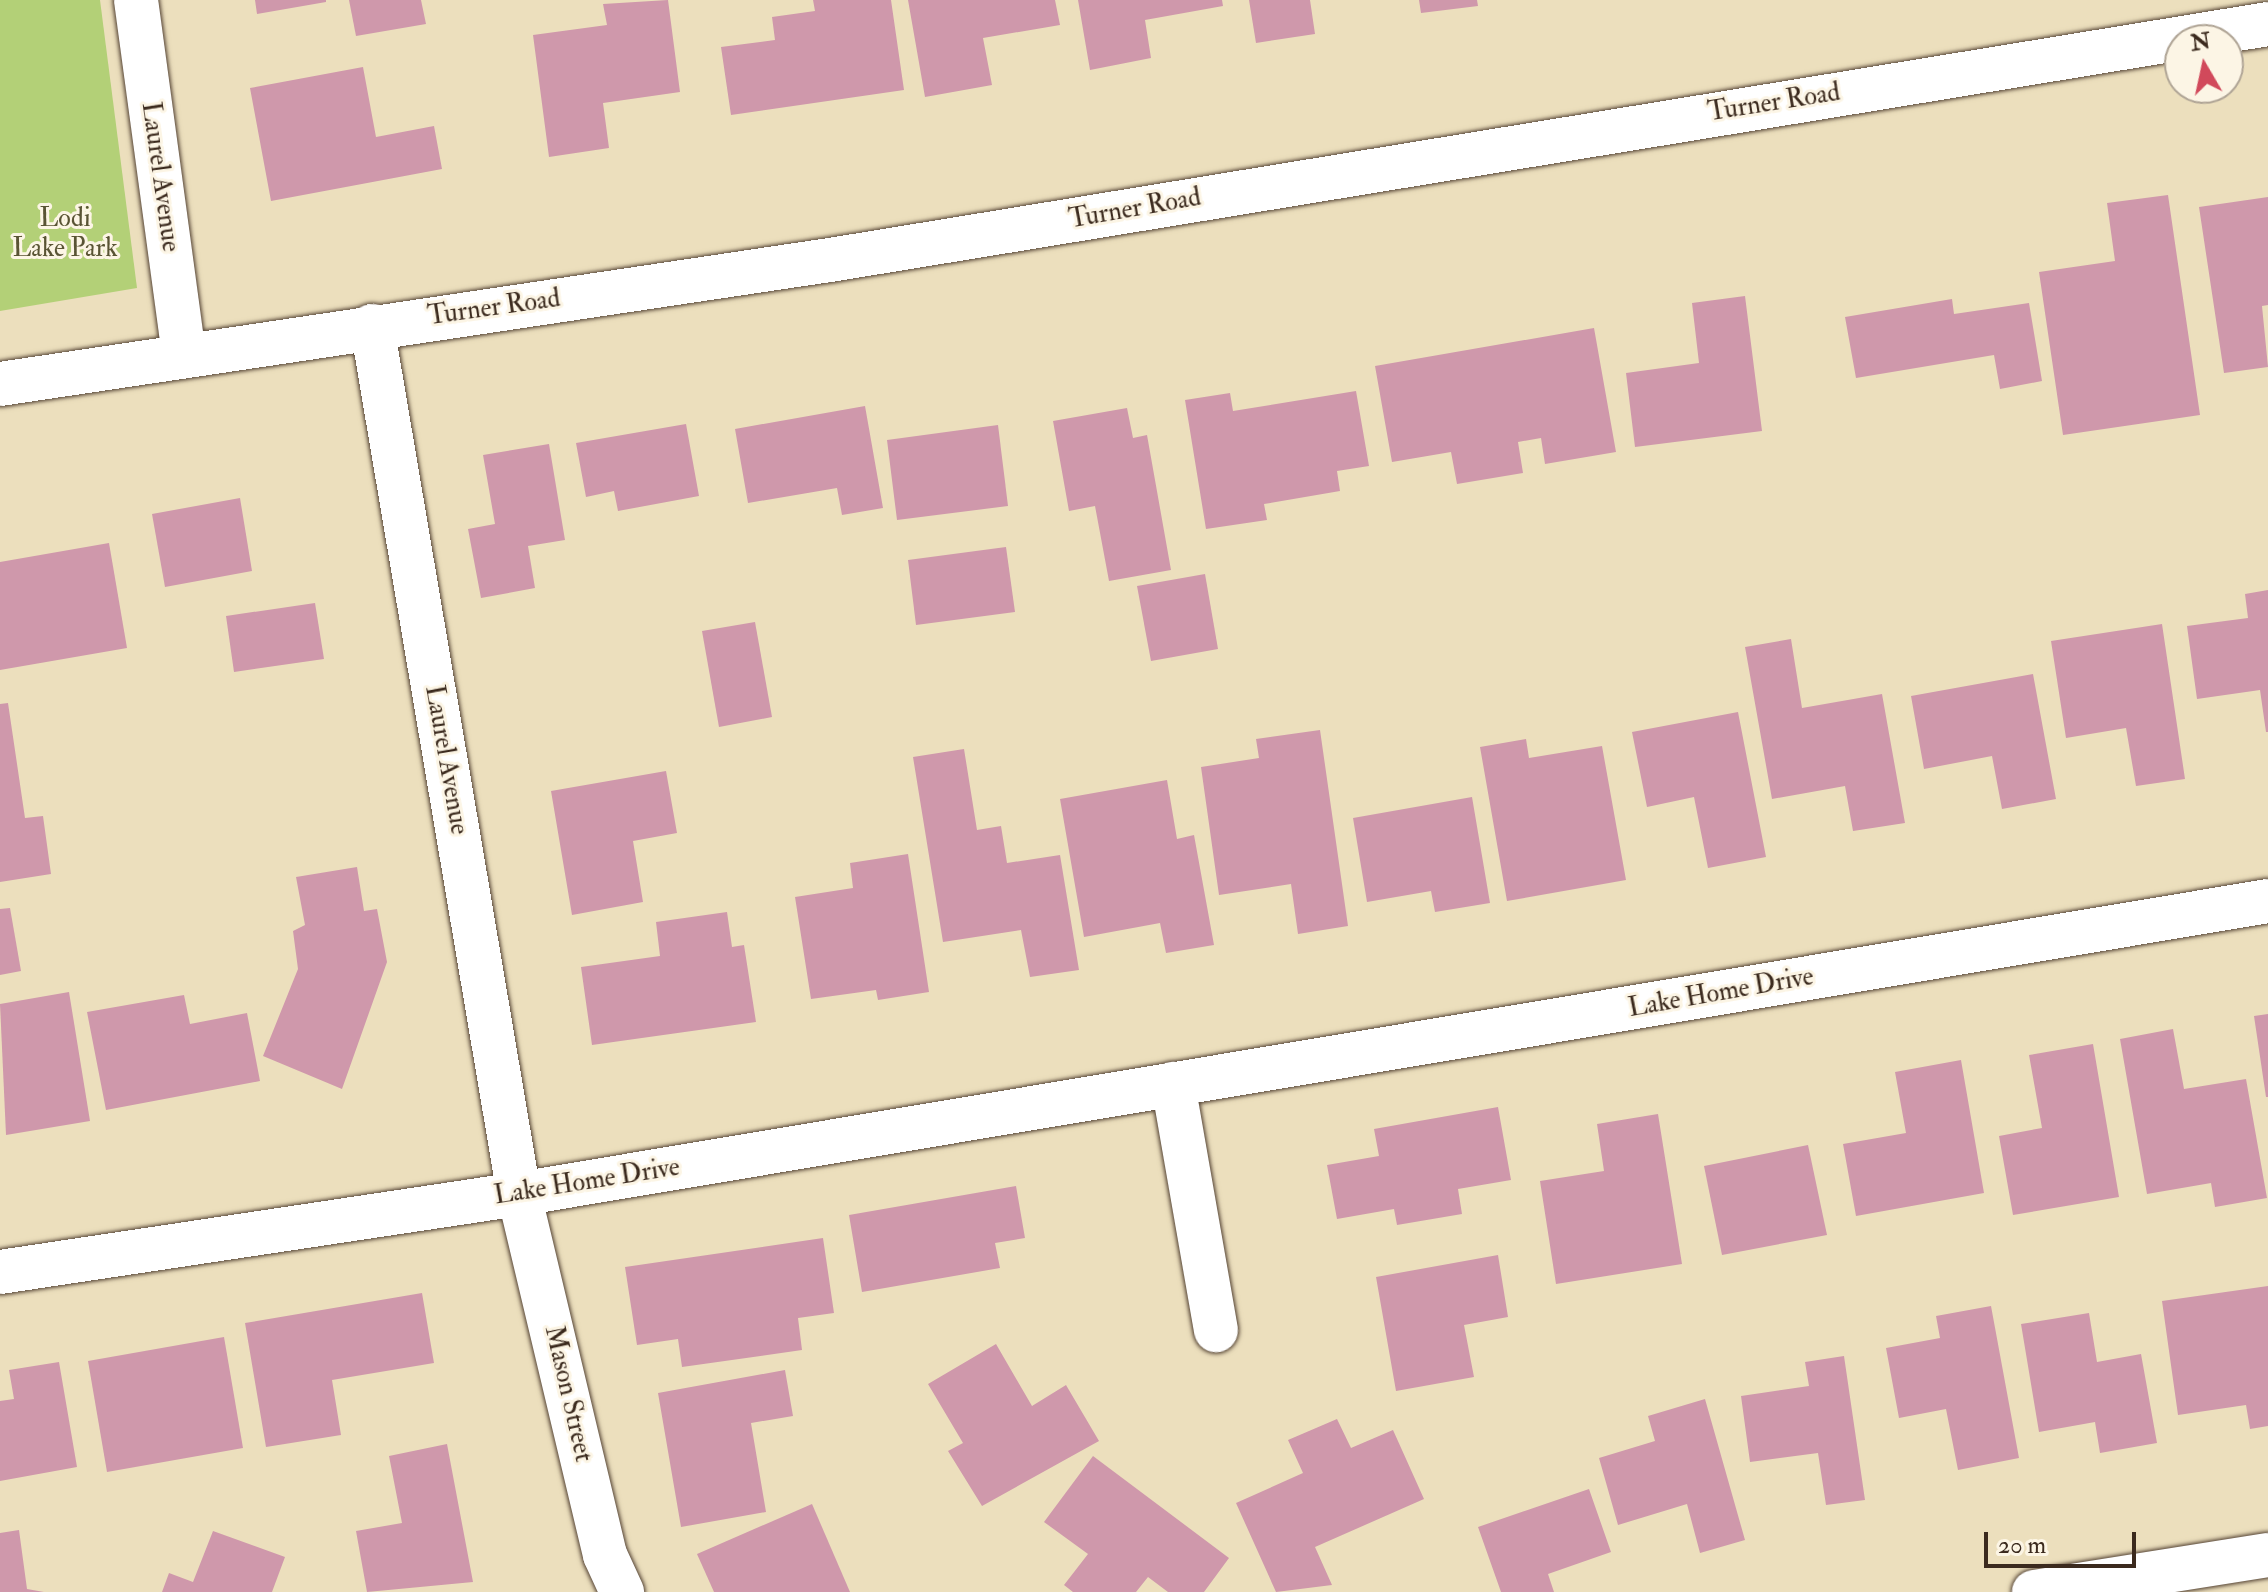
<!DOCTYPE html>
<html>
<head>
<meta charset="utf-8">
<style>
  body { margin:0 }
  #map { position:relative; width:2268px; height:1592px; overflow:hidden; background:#ecdfbd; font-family:"IM FELL Double Pica",serif }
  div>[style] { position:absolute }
  .green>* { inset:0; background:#b3d077 }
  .building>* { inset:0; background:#cf98ab }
  .roads { filter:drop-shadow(0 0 2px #564536) drop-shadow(0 0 2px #564536) }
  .minor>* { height:44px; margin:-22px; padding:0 22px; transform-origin:22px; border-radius:22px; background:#fff }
  .secondary>* { height:44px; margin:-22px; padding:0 22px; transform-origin:22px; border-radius:22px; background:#fff }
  span { translate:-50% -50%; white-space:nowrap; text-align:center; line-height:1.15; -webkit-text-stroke:6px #fcf5e5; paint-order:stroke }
  .street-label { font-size:26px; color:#3b2a1e }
  .park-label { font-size:26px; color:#595434 }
  .north { position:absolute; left:2164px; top:24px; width:80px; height:80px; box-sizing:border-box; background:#fcf5e5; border:2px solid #afa495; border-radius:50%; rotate:351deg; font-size:22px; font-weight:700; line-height:32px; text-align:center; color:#3b2a1e }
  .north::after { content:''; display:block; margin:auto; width:28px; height:36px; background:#d1495b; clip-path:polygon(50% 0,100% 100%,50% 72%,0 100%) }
  .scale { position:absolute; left:1984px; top:1532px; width:152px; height:36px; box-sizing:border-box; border:4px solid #3b2a1e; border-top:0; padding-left:10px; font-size:24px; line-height:28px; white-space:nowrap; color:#3b2a1e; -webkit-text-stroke:6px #fcf5e5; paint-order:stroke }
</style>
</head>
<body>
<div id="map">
  <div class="green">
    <i style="clip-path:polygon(0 0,100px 0,137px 288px,0 311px)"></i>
  </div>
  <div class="building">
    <i style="clip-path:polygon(255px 0,326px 0,326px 2px,257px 14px)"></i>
    <i style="clip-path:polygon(349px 0,421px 0,426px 24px,356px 36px)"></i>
    <i style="clip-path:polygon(668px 0,680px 92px,603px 103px,609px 148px,549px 157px,533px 35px,607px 25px,603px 4px)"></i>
    <i style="clip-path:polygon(813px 0,891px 0,904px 90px,731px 115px,721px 47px,775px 40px,772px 17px,815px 11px)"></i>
    <i style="clip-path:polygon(908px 0,1055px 0,1060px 25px,983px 38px,992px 85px,925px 97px)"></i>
    <i style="clip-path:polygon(1078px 0,1222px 0,1223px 6px,1145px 20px,1151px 58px,1090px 70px)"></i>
    <i style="clip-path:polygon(1249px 0,1310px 0,1315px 34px,1256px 43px)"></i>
    <i style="clip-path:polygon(1419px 0,1477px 0,1478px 6px,1421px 13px)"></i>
    <i style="clip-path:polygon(363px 67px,376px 137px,434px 126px,442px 169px,271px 201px,250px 88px)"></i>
    <i style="clip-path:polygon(2168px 195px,2200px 415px,2063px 435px,2039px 272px,2115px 261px,2107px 203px)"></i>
    <i style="clip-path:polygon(2268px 197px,2268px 305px,2262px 306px,2268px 367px,2224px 373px,2199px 207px)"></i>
    <i style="clip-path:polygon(1745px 296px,1762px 431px,1635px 447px,1626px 373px,1699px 363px,1692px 303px)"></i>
    <i style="clip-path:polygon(1952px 299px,1954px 314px,2029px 303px,2042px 381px,2000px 389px,1994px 355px,1856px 378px,1845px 317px)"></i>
    <i style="clip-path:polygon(1594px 328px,1616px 452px,1545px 464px,1541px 438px,1518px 442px,1523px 473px,1457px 484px,1451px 452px,1392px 462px,1375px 366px)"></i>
    <i style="clip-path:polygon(1356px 391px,1369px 466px,1337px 471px,1340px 491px,1264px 504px,1267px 520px,1206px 529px,1185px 400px,1230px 393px,1233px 411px)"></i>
    <i style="clip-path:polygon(865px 406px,883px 508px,842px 515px,837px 488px,748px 503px,735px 429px)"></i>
    <i style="clip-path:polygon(1127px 408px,1133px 438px,1147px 435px,1171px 570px,1109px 581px,1095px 506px,1069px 511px,1053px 421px)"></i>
    <i style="clip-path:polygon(686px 424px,699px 496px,618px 511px,614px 491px,586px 497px,576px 443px)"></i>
    <i style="clip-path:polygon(998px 425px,1008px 506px,897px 520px,887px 440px)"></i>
    <i style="clip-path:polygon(549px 444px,565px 540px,528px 546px,535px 588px,481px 598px,468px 529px,495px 524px,483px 455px)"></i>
    <i style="clip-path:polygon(240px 498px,252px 571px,165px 587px,152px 514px)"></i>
    <i style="clip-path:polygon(109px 543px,127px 648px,0 670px,0 562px)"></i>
    <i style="clip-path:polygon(1006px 547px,1015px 612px,916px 625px,908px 560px)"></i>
    <i style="clip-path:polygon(1205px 574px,1218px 649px,1151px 661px,1137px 586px)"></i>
    <i style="clip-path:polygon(2268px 590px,2268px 732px,2266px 732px,2260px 690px,2197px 699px,2187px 626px,2248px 618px,2245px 594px)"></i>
    <i style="clip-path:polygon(315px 603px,324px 659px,234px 672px,226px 616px)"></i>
    <i style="clip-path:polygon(755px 622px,772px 717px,719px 727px,702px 631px)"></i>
    <i style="clip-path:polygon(2162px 624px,2185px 779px,2136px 786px,2126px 728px,2066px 738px,2051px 641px)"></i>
    <i style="clip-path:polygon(1791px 639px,1802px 708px,1882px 694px,1905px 823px,1853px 831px,1845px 786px,1772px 799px,1745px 647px)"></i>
    <i style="clip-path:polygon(2033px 674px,2056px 799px,2002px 809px,1992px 756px,1924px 769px,1911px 696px)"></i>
    <i style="clip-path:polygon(8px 703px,25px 818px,43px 816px,51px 874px,0 882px,0 704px)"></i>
    <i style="clip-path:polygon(1738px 712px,1766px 857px,1708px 868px,1694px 797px,1647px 807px,1632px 732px)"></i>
    <i style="clip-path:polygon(1320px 730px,1348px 926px,1298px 934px,1291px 884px,1219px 895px,1201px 767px,1259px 758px,1256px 739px)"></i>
    <i style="clip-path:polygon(1526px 739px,1529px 758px,1602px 746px,1626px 880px,1507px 901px,1480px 747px)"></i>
    <i style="clip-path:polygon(964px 749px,977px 830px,1001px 826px,1007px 863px,1060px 855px,1079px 970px,1030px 977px,1021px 930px,943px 942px,913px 757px)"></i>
    <i style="clip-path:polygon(666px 771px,677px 833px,633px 841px,643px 902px,572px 915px,551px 791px)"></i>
    <i style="clip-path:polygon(1167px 780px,1177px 839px,1194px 835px,1214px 945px,1166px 953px,1160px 923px,1084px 937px,1060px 799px)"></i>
    <i style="clip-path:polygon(1472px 797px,1490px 903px,1435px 912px,1431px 891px,1367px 902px,1353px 818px)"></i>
    <i style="clip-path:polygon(908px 854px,929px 992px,878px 1000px,876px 990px,811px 999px,795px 897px,853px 888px,850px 863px)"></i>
    <i style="clip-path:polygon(357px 867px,364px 911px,377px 909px,387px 962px,342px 1089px,263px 1056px,298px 969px,293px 931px,305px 925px,296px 877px)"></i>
    <i style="clip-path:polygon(10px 908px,21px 971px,0 975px,0 909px)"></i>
    <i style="clip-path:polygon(727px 912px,732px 947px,744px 945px,756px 1022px,592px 1045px,581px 967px,660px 956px,656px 922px)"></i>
    <i style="clip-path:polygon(69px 992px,90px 1121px,6px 1135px,0 1004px)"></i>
    <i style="clip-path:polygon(184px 995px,190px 1024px,247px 1013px,260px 1081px,106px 1110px,87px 1012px)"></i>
    <i style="clip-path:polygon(2268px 1014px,2268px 1097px,2266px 1097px,2254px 1016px)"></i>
    <i style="clip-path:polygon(2173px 1029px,2184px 1089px,2246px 1079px,2267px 1198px,2215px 1207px,2211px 1183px,2147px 1194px,2120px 1039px)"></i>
    <i style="clip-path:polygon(2093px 1044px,2119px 1197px,2013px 1215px,1999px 1136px,2042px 1128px,2029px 1055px)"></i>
    <i style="clip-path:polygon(1961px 1060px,1984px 1193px,1856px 1216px,1843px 1144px,1906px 1133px,1895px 1072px)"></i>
    <i style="clip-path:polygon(1498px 1107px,1511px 1180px,1458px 1189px,1462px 1214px,1397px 1225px,1394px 1209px,1337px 1219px,1327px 1165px,1379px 1156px,1374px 1129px)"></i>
    <i style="clip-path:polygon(1658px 1114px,1682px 1264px,1556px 1284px,1540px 1181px,1604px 1171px,1597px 1124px)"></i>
    <i style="clip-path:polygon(1808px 1145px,1827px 1235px,1722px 1255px,1704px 1166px)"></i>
    <i style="clip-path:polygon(1016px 1186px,1025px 1238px,995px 1243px,1000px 1268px,862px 1292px,849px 1215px)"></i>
    <i style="clip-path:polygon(823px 1238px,834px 1313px,798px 1318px,802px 1350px,682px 1367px,678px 1339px,637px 1345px,625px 1267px)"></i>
    <i style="clip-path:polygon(1498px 1255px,1508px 1317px,1464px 1325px,1474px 1377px,1396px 1391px,1376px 1277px)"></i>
    <i style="clip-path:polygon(2268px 1286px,2268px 1426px,2250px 1429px,2246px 1405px,2178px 1415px,2162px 1301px)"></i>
    <i style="clip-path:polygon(422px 1293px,434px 1363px,332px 1380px,341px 1435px,266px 1447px,245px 1323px)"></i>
    <i style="clip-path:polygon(1991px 1306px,2019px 1458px,1958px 1470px,1946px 1409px,1899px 1418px,1886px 1348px,1940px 1338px,1936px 1316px)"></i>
    <i style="clip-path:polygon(2089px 1313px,2097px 1362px,2141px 1354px,2157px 1443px,2100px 1453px,2095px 1422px,2039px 1432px,2021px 1324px)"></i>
    <i style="clip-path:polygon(224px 1337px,243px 1448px,107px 1472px,88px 1361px)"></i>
    <i style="clip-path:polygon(996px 1344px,1032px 1406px,1066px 1385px,1099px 1441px,982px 1506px,948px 1451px,963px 1443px,928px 1384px)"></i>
    <i style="clip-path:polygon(1844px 1356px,1865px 1500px,1826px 1505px,1818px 1453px,1750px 1462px,1741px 1396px,1809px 1386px,1805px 1362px)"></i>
    <i style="clip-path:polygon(59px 1362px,77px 1467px,0 1481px,0 1401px,14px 1399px,9px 1370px)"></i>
    <i style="clip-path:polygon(785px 1370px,793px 1416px,751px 1423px,766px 1512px,681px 1527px,658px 1393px)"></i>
    <i style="clip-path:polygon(1705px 1399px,1745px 1540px,1700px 1553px,1687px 1504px,1618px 1525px,1599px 1458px,1655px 1441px,1648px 1416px)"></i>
    <i style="clip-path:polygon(1337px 1419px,1351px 1448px,1393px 1430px,1424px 1499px,1315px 1547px,1332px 1585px,1276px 1592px,1236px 1503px,1303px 1473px,1288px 1440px)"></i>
    <i style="clip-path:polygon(447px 1444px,473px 1582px,367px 1592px,356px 1531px,402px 1523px,389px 1456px)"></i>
    <i style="clip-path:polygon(1093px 1456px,1229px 1558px,1204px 1592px,1168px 1592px,1148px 1577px,1136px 1592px,1073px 1592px,1064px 1585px,1088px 1554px,1044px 1522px)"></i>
    <i style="clip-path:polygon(1589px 1489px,1611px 1552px,1548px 1574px,1554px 1592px,1501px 1592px,1478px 1527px)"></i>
    <i style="clip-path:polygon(812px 1504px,850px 1592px,714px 1592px,697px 1554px)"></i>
    <i style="clip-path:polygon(19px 1530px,27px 1589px,44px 1592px,0 1592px,0 1533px)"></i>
    <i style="clip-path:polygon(213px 1531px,285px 1557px,272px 1592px,162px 1592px,169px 1573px,193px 1582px)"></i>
  </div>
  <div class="roads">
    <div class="minor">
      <i style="left:136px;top:0;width:356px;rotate:82.3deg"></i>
      <i style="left:372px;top:326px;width:880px;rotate:80.39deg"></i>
      <i style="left:519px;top:1194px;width:371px;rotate:76.6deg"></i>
      <i style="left:605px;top:1555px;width:41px;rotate:65.3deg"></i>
      <i style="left:1173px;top:1084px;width:250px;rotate:80.1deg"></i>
      <i style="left:0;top:1272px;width:525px;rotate:-8.55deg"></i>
      <i style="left:519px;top:1194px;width:1773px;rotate:-9.51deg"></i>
      <i style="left:2034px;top:1592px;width:237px;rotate:-9deg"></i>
    </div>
    <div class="secondary">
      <i style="left:0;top:384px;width:839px;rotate:-8.5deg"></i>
      <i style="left:830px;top:260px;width:1457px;rotate:-9.32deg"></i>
    </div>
  </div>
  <div class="street-label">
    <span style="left:1774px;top:103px;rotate:-9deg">Turner Road</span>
    <span style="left:160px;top:177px;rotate:82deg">Laurel Avenue</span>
    <span style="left:1135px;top:209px;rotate:-10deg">Turner Road</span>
    <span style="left:494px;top:308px;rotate:-8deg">Turner Road</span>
    <span style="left:446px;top:760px;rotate:80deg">Laurel Avenue</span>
    <span style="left:1721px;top:993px;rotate:-10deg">Lake Home Drive</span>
    <span style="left:587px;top:1182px;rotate:-9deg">Lake Home Drive</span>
    <span style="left:568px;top:1394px;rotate:77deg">Mason Street</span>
  </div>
  <div class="park-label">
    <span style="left:65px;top:234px">Lodi<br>Lake Park</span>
  </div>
  <div class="north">N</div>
  <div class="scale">20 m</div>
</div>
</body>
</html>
